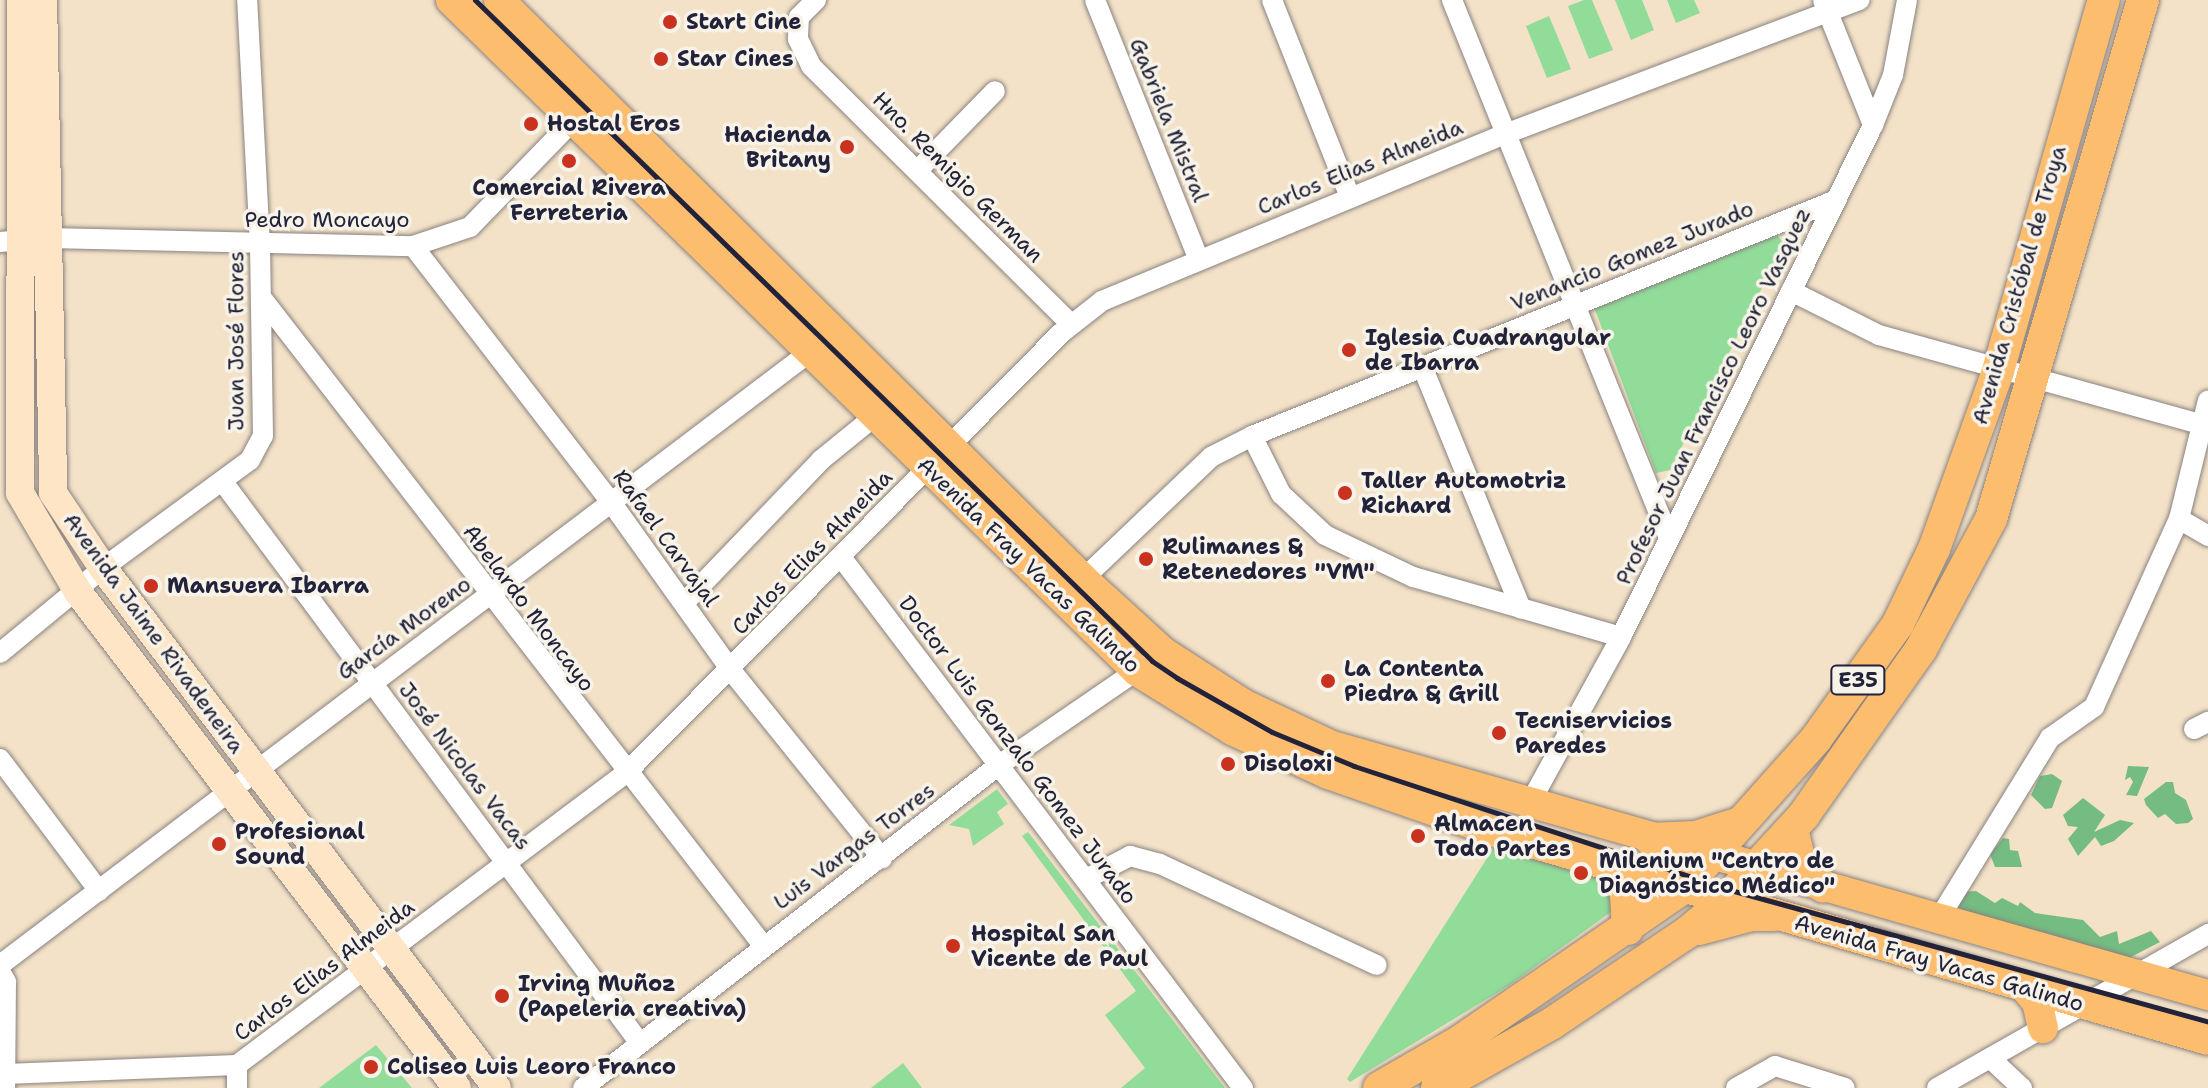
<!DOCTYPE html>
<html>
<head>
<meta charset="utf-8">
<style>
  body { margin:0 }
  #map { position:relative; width:2208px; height:1088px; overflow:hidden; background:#f3e2c7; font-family:"Shantell Sans",sans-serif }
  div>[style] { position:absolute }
  .green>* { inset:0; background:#91dc99 }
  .forest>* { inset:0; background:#74bc81 }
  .roads { filter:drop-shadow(0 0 2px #8a8281) drop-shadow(0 0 2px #8a8281) }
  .minor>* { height:20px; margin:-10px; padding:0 10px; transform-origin:10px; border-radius:10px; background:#fff }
  .secondary>* { height:28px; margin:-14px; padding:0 14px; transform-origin:14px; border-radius:14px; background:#fee5c5 }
  .primary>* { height:30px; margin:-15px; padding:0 15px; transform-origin:15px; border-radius:15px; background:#fcbd6f }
  .trunk>* { height:32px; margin:-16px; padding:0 16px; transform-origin:16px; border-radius:16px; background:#fcbd6f }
  .rail>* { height:5px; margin:-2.5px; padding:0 2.5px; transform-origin:2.5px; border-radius:2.5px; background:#22223b }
  .dots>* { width:22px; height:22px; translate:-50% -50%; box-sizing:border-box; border:4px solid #f7f3e8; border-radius:50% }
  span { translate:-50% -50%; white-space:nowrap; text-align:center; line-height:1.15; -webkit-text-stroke:7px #f7f3e8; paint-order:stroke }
  .shield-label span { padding:2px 6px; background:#f7f3e8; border:2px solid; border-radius:6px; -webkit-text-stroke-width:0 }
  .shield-label { font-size:20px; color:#22223b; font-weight:700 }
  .poi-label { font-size:22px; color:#22223b; font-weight:700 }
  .left { translate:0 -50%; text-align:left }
  .right { translate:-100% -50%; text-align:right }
  .street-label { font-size:22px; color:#22223b }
</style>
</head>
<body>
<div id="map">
  <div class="green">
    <i style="clip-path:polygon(1584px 0,1592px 0,1613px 50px,1589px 59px,1568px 6px)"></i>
    <i style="clip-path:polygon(1615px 0,1642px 0,1654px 30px,1631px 40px)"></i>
    <i style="clip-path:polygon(1667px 0,1694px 0,1700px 13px,1676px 23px)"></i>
    <i style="clip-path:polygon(1549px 16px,1571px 69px,1547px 78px,1526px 26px)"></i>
    <i style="clip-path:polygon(1775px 232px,1784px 244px,1670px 470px,1656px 473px,1594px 307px)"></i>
    <i style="clip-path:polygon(997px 789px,1008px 804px,997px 812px,1004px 824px,973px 846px,969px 829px,949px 825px)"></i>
    <i style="clip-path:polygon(1028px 832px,1225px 1088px,1121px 1088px,1145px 1068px,1105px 1015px,1136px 991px,1022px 836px)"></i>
    <i style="clip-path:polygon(1496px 844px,1608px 878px,1615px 909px,1510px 985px,1350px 1082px,1347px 1079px)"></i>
    <i style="clip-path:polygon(376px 1045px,412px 1088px,319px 1088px)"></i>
    <i style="clip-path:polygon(903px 1063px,922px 1088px,871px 1088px)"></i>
  </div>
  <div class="forest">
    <i style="clip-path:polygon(2128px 766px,2149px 767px,2137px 796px,2126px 795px,2133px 782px,2130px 777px,2125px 780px)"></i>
    <i style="clip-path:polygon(2052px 774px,2062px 781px,2052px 808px,2045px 809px,2031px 795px,2040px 776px)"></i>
    <i style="clip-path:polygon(2166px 782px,2173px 782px,2175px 793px,2186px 800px,2193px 819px,2188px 823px,2176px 824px,2165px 814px,2158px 818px,2146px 805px,2144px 799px)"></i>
    <i style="clip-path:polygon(2083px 798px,2105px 815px,2094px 832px,2120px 820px,2134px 823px,2114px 841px,2101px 846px,2095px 837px,2078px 856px,2068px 839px,2078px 827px,2068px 826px,2063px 815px)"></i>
    <i style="clip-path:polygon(2003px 838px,2009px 839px,2010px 850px,2018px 851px,2022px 867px,1995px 867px,1990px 854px)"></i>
    <i style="clip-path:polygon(1976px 891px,1995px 903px,2002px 898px,2018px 906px,2020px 902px,2035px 913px,2083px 920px,2100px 937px,2117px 931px,2119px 944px,2151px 931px,2160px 942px,2127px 959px,1964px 919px,1952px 902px,1963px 892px)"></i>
  </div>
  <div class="roads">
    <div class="minor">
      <i style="left:816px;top:0;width:24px;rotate:135deg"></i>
      <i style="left:799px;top:17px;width:22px;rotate:93deg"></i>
      <i style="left:798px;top:39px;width:30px;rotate:64deg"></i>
      <i style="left:811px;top:66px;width:366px;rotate:44.8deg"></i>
      <i style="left:1095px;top:0;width:277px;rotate:68.2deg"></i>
      <i style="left:1272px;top:0;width:212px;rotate:68.4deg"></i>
      <i style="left:1452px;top:0;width:580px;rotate:68.03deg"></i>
      <i style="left:1823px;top:0;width:135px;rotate:68.2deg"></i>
      <i style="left:918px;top:170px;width:110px;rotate:-45.7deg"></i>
      <i style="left:0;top:242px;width:49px;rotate:-4.7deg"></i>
      <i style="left:49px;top:238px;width:364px;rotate:1.3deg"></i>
      <i style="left:413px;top:246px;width:60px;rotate:-18.4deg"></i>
      <i style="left:470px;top:227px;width:182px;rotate:-45.9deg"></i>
      <i style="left:413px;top:246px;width:324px;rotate:52.3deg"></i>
      <i style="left:611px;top:502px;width:205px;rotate:54.5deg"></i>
      <i style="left:730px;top:669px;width:243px;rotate:51.2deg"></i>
      <i style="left:1791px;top:291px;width:98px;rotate:26.6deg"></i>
      <i style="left:1879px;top:335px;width:332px;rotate:15.5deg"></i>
      <i style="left:261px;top:297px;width:820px;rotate:52.24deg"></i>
      <i style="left:1422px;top:366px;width:262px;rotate:67.8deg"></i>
      <i style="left:1252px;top:436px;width:65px;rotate:63.4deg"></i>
      <i style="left:1281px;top:494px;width:60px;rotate:43deg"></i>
      <i style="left:1325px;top:535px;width:98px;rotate:25.5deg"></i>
      <i style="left:1413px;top:577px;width:216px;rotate:16.1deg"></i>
      <i style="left:223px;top:482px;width:698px;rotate:53.39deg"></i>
      <i style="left:2179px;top:519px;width:34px;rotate:30deg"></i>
      <i style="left:841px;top:557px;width:666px;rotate:52.87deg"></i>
      <i style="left:1083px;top:579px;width:177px;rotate:-43.6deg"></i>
      <i style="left:1211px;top:457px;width:46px;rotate:-27.1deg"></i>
      <i style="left:1252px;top:436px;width:630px;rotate:-22deg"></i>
      <i style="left:684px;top:603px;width:198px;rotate:-46.2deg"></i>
      <i style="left:821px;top:460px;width:68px;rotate:-39.1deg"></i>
      <i style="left:0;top:653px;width:134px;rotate:-39.5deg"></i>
      <i style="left:103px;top:568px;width:182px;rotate:-36.3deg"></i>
      <i style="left:250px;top:460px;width:27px;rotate:-62deg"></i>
      <i style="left:263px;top:436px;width:191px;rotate:-90.9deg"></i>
      <i style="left:260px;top:245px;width:245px;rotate:-93deg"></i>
      <i style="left:2194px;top:729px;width:16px;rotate:-27deg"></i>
      <i style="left:0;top:759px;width:165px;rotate:53.1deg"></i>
      <i style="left:1531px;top:801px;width:187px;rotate:-61.2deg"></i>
      <i style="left:1621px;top:637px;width:571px;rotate:-63.79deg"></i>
      <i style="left:1873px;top:125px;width:54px;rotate:-68.2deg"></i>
      <i style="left:1893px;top:75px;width:76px;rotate:-79.4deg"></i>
      <i style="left:1086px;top:879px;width:50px;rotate:-27.6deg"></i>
      <i style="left:1130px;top:856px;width:31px;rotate:15deg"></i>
      <i style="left:1160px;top:864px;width:239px;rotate:25deg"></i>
      <i style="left:1938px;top:920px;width:214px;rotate:-58.4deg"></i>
      <i style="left:2050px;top:738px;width:54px;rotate:-35.2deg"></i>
      <i style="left:2094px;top:707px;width:206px;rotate:-65.7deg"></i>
      <i style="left:2179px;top:519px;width:122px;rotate:-76.3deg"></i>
      <i style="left:0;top:965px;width:1026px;rotate:-37.12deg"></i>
      <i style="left:0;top:971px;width:13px;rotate:61deg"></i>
      <i style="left:6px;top:982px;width:106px;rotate:90.5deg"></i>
      <i style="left:1990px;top:1058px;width:44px;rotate:43.2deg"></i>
      <i style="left:237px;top:1065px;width:23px;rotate:90deg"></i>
      <i style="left:5px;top:1074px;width:232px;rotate:-2.2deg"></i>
      <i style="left:237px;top:1065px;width:486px;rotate:-36.9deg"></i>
      <i style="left:626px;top:773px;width:617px;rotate:-45.33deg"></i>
      <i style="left:1060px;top:334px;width:53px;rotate:-38.2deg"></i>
      <i style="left:1102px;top:301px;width:436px;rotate:-22.5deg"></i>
      <i style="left:1505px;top:134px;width:379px;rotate:-20.7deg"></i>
      <i style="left:583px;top:1088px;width:527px;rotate:-37.83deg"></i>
      <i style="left:999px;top:765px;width:177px;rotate:-34.4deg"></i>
      <i style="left:1736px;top:1088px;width:45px;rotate:-29.4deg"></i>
      <i style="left:1775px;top:1066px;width:73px;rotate:17.4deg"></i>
      <i style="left:1937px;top:1088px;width:312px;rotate:-29.6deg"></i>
    </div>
    <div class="secondary">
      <i style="left:21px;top:0;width:493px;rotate:90.1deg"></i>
      <i style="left:20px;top:493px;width:115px;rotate:59.6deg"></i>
      <i style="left:78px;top:592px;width:624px;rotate:52.62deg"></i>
      <i style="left:43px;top:0;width:493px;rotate:88.8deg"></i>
      <i style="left:53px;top:493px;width:90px;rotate:56.3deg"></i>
      <i style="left:103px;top:568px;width:652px;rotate:52.85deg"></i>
    </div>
    <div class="primary">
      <i style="left:451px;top:0;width:960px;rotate:44.37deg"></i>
      <i style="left:1137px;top:671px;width:112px;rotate:31.8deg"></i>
      <i style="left:1232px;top:730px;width:106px;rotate:24.6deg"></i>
      <i style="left:1328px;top:774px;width:183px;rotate:19.1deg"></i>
      <i style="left:1501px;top:834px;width:736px;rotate:16.24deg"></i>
      <i style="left:499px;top:0;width:822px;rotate:44.75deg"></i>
      <i style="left:1083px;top:579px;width:108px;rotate:42.4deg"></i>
      <i style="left:1163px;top:652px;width:98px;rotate:32.9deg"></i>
      <i style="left:1245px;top:705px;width:96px;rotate:25.2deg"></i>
      <i style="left:1332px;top:746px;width:911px;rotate:15.87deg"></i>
      <i style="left:2026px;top:989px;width:17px;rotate:50deg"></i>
      <i style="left:2037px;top:1002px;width:27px;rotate:77deg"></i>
    </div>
    <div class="trunk">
      <i style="left:1792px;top:829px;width:32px;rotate:76deg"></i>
      <i style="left:1800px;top:860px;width:35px;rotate:49deg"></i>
      <i style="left:1650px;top:839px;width:46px;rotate:-2.5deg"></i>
      <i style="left:1696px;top:837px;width:46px;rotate:-17.7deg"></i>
      <i style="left:1615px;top:868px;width:28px;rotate:67deg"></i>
      <i style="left:1626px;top:894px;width:35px;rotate:87deg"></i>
      <i style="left:1699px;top:929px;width:54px;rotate:-15.1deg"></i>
      <i style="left:1751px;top:915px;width:23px"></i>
      <i style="left:1379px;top:1088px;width:92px;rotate:-29.9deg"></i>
      <i style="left:1459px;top:1042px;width:270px;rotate:-34.5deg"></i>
      <i style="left:1682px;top:889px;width:201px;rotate:-48.2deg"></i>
      <i style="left:1816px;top:739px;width:141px;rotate:-54.5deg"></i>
      <i style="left:1898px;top:624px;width:83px;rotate:-64.4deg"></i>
      <i style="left:1934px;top:549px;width:189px;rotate:-70.2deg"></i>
      <i style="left:1998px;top:371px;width:386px;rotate:-74.1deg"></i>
      <i style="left:1437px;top:1088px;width:131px;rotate:-29.3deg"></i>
      <i style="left:1551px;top:1024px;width:165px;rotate:-33.9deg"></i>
      <i style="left:1688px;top:932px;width:48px;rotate:-40deg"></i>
      <i style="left:1725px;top:901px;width:117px;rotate:-47.4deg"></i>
      <i style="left:1804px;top:815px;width:203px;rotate:-54.8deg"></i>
      <i style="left:1921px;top:649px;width:148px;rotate:-61.7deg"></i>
      <i style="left:1991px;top:519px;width:541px;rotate:-73.68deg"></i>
    </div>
  </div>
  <div class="rail">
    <i style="left:475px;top:0;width:946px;rotate:44.31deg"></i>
    <i style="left:1152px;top:661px;width:30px;rotate:34deg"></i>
    <i style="left:1177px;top:678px;width:109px;rotate:29.6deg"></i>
    <i style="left:1272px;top:732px;width:89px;rotate:22.5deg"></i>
    <i style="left:1354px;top:766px;width:400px;rotate:18.2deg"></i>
    <i style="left:1734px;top:891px;width:492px;rotate:15.4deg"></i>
  </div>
  <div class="dots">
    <i style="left:670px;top:22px;background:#c8321e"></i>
    <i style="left:661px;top:59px;background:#c8321e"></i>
    <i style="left:531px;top:124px;background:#c8321e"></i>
    <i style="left:847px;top:147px;background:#c8321e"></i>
    <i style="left:569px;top:161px;background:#c8321e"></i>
    <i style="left:1349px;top:350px;background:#c8321e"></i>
    <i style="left:1345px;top:493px;background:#c8321e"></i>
    <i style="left:1146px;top:559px;background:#c8321e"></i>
    <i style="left:151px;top:586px;background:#c8321e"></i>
    <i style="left:1328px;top:681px;background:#c8321e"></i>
    <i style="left:1499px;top:733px;background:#c8321e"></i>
    <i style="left:1228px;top:764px;background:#c8321e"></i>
    <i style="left:1418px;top:836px;background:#c8321e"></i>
    <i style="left:219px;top:844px;background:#c8321e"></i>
    <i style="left:1581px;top:873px;background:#c8321e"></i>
    <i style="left:953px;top:946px;background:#c8321e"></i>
    <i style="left:502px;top:996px;background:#c8321e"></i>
    <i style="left:371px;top:1067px;background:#c8321e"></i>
  </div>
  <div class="shield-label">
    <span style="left:1858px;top:680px">E35</span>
  </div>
  <div class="poi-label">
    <span class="left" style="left:686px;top:22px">Start Cine</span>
    <span class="left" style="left:677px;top:59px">Star Cines</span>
    <span class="left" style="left:547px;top:124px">Hostal Eros</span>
    <span class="right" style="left:831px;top:147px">Hacienda<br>Britany</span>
    <span style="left:569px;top:200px">Comercial Rivera<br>Ferreteria</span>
    <span class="left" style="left:1365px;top:350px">Iglesia Cuadrangular<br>de Ibarra</span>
    <span class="left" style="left:1361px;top:493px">Taller Automotriz<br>Richard</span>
    <span class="left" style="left:1162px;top:559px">Rulimanes &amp;<br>Retenedores "VM"</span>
    <span class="left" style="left:167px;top:586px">Mansuera Ibarra</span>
    <span class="left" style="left:1344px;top:681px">La Contenta<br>Piedra &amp; Grill</span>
    <span class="left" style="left:1515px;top:733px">Tecniservicios<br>Paredes</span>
    <span class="left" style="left:1244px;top:764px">Disoloxi</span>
    <span class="left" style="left:1434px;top:836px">Almacen<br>Todo Partes</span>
    <span class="left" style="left:235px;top:844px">Profesional<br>Sound</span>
    <span class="left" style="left:1599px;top:873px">Milenium "Centro de<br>Diagnóstico Médico"</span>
    <span class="left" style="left:971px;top:946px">Hospital San<br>Vicente de Paul</span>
    <span class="left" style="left:518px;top:996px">Irving Muñoz<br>(Papeleria creativa)</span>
    <span class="left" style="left:387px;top:1067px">Coliseo Luis Leoro Franco</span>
  </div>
  <div class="street-label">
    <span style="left:1169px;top:120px;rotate:68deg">Gabriela Mistral</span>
    <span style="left:1360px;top:167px;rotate:-22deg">Carlos Elias Almeida</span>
    <span style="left:958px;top:177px;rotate:45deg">Hno. Remigio German</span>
    <span style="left:327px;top:220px">Pedro Moncayo</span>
    <span style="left:1632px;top:256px;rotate:-22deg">Venancio Gomez Jurado</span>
    <span style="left:2019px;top:285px;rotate:-74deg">Avenida Cristóbal de Troya</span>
    <span style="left:236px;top:341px;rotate:-90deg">Juan José Flores</span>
    <span style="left:1713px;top:396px;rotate:-64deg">Profesor Juan Francisco Leoro Vasquez</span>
    <span style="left:666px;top:538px;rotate:54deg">Rafael Carvajal</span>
    <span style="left:812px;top:552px;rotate:-46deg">Carlos Elias Almeida</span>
    <span style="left:1029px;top:565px;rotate:44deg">Avenida Fray Vacas Galindo</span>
    <span style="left:529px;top:608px;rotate:53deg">Abelardo Moncayo</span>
    <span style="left:404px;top:628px;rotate:-36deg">García Moreno</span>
    <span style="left:154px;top:633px;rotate:54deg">Avenida Jaime Rivadeneira</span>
    <span style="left:1018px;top:750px;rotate:53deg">Doctor Luis Gonzalo Gomez Jurado</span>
    <span style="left:465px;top:766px;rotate:53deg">José Nicolas Vacas</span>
    <span style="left:854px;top:846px;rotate:-37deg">Luis Vargas Torres</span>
    <span style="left:1939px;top:963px;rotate:16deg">Avenida Fray Vacas Galindo</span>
    <span style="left:324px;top:970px;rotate:-37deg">Carlos Elias Almeida</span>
  </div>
</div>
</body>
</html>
